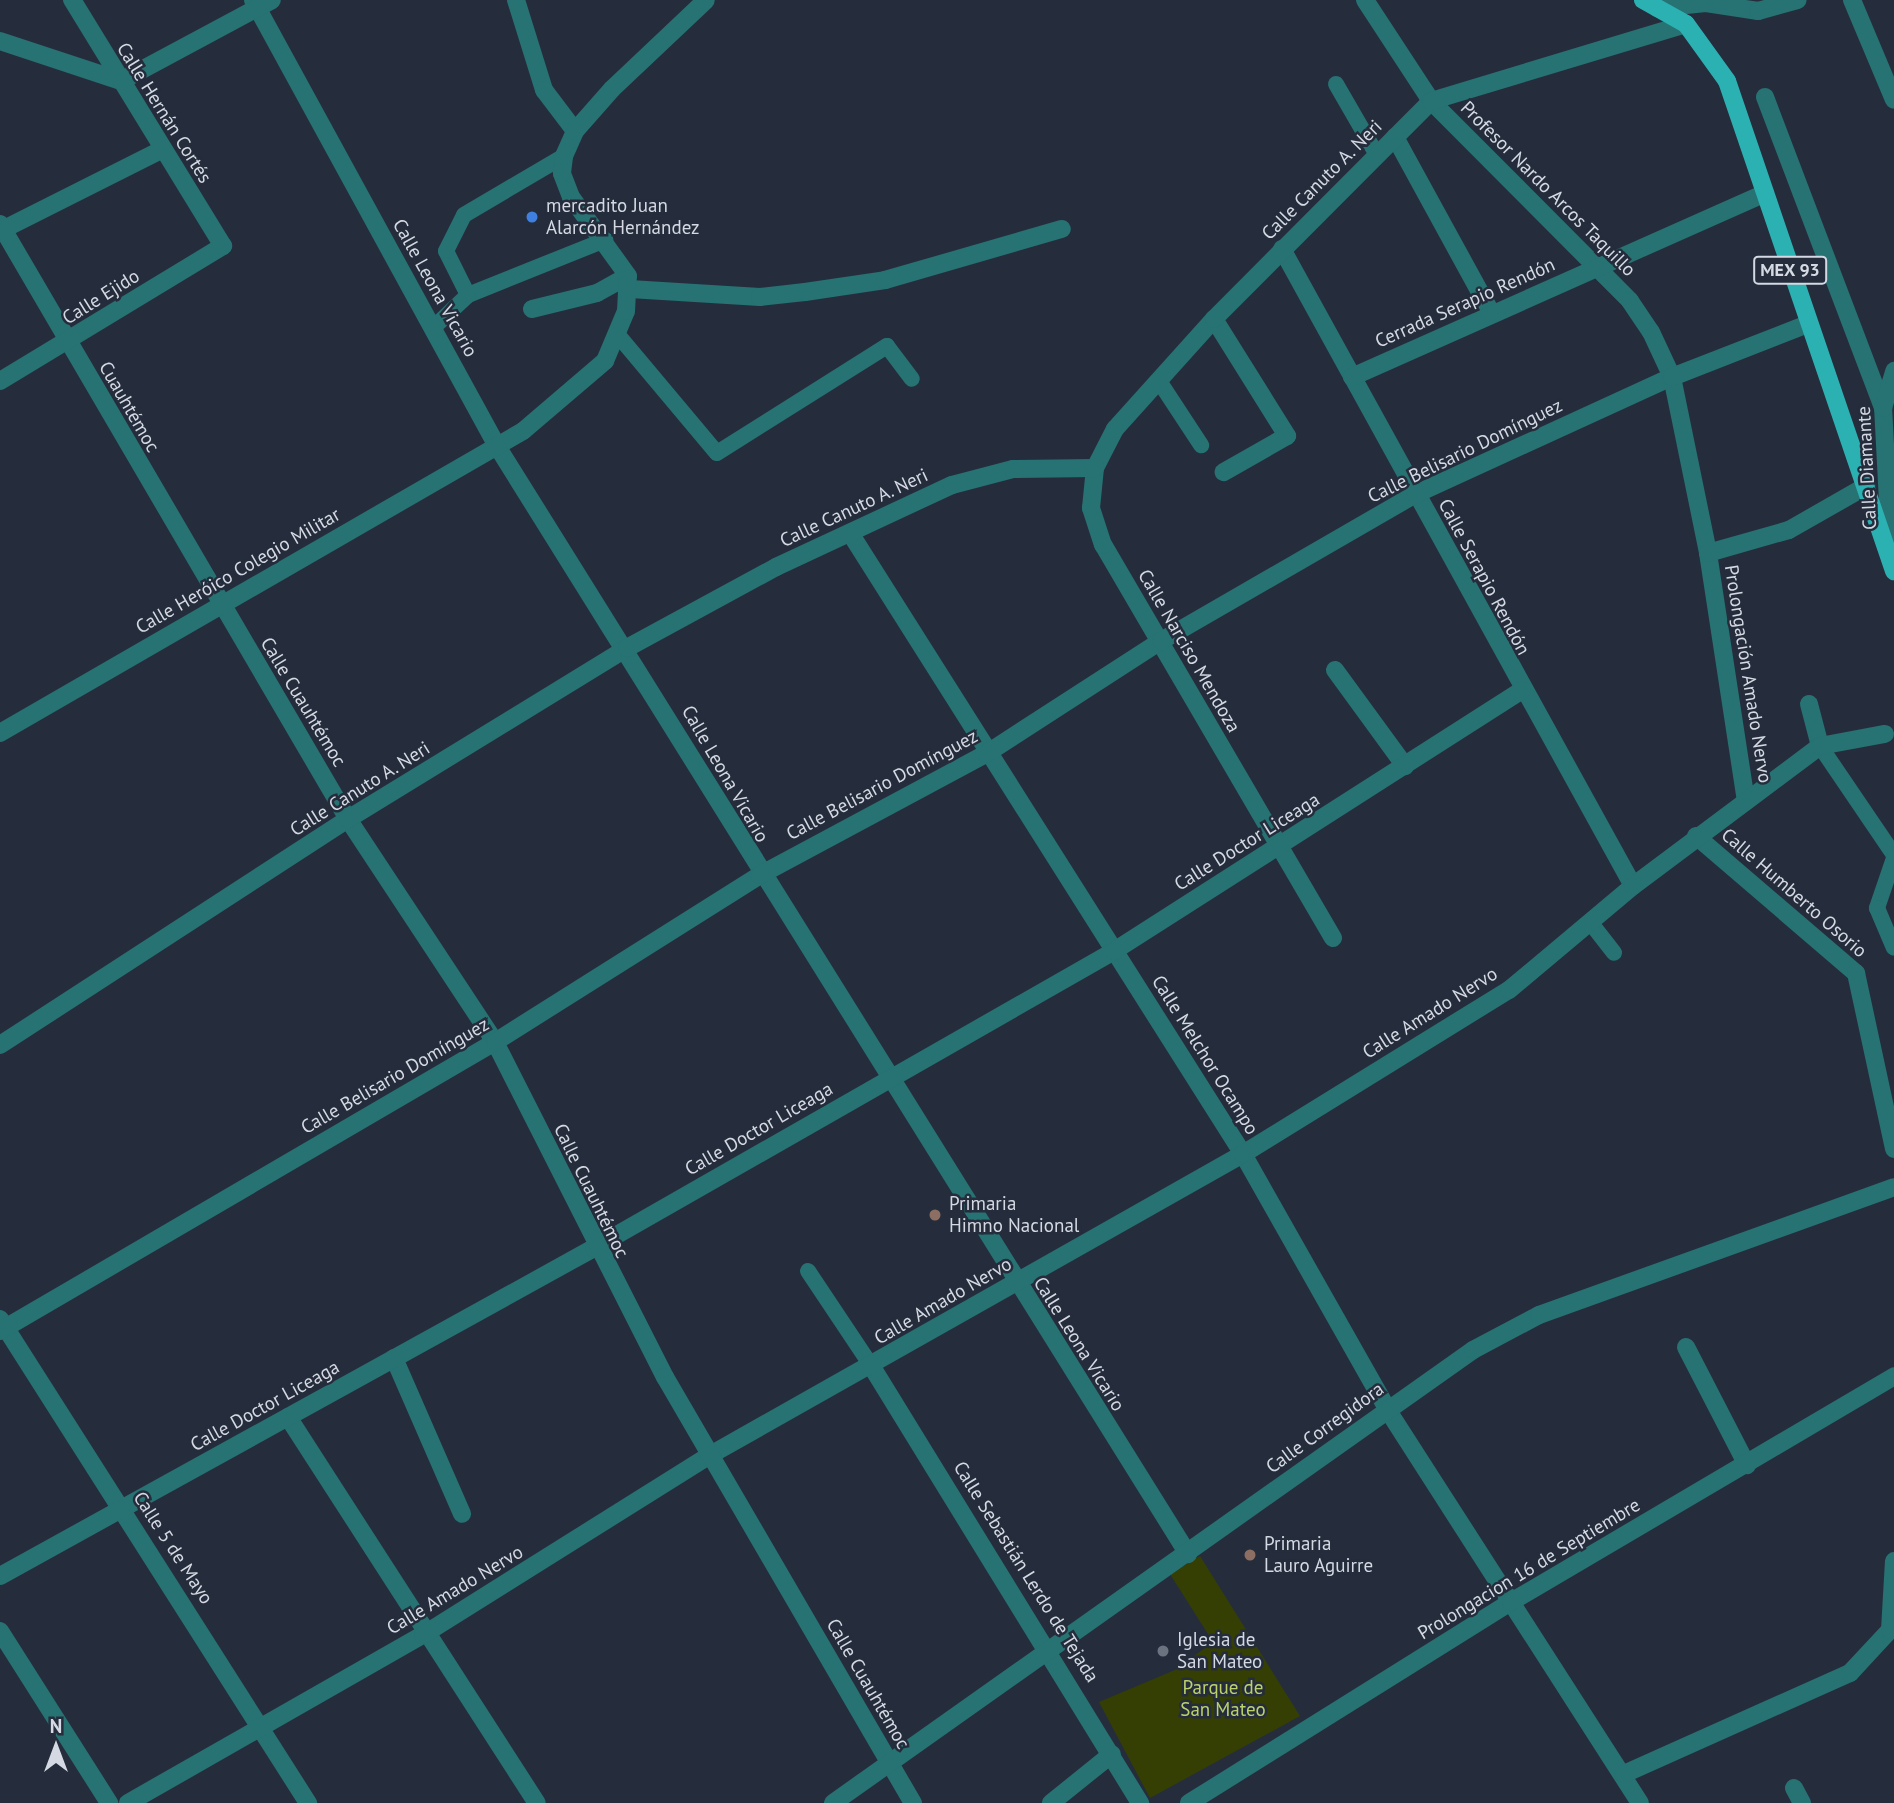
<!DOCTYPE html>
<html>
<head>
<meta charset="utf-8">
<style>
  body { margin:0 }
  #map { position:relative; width:1894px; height:1803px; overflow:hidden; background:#252d3c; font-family:"PT Sans",sans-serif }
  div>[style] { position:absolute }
  .green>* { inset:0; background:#353f04 }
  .pedestrian>* { height:16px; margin:-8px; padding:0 8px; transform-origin:8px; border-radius:8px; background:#277273 }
  .minor>* { height:18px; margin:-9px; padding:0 9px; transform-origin:9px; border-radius:9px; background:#277273 }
  .tertiary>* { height:18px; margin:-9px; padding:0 9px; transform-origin:9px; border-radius:9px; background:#277273 }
  .primary>* { height:18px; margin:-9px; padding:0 9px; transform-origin:9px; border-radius:9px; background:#2cb1b3 }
  .dots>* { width:19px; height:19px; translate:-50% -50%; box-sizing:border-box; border:4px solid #252d3c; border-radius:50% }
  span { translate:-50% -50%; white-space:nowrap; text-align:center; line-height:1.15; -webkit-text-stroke:5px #252d3c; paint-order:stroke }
  .shield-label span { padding:2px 5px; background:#252d3c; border:2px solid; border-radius:5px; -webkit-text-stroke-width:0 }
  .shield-label { font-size:18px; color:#d4d9e3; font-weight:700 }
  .street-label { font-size:19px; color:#d4d9e3 }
  .poi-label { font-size:19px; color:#d4d9e3 }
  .left { translate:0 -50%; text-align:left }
  .park-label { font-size:19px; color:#bcd16b }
  .north { position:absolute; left:21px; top:1712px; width:70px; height:70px; -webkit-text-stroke:5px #252d3c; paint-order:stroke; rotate:0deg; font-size:19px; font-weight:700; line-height:28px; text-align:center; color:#d4d9e3 }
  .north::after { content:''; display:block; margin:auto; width:24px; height:32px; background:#d4d9e3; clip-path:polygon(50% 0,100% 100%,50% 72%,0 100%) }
</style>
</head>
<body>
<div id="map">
  <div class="green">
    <i style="clip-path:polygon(1200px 1556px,1300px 1716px,1150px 1798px,1099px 1702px,1175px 1670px,1213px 1642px,1170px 1574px)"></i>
  </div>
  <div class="pedestrian">
    <i style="left:1336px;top:84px;width:82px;rotate:60deg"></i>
    <i style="left:468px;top:295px;width:148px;rotate:-21.9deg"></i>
    <i style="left:433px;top:328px;width:48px;rotate:-43.3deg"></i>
    <i style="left:468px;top:295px;width:49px;rotate:-116.6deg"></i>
    <i style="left:446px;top:251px;width:40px;rotate:-63.4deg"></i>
    <i style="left:464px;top:215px;width:116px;rotate:-30.5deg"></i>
    <i style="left:617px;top:334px;width:155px;rotate:50deg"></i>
    <i style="left:717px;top:453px;width:201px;rotate:-32.2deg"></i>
    <i style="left:887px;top:346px;width:41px;rotate:52.9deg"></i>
    <i style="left:1159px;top:381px;width:77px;rotate:56.7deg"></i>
    <i style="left:1820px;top:746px;width:132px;rotate:55.8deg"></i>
    <i style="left:1894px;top:858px;width:53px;rotate:108.8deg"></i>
    <i style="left:1877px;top:908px;width:43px;rotate:67deg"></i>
    <i style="left:1590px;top:922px;width:39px;rotate:52deg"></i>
    <i style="left:808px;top:1271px;width:115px;rotate:56.3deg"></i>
  </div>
  <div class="minor">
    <i style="left:253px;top:0;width:508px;rotate:61.32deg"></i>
    <i style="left:497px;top:446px;width:1306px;rotate:58.05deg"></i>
    <i style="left:516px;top:0;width:94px;rotate:72.7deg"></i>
    <i style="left:544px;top:90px;width:51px;rotate:52.9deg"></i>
    <i style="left:1365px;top:0;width:121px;rotate:56.8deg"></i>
    <i style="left:1431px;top:101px;width:282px;rotate:45.1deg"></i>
    <i style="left:1630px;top:301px;width:37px;rotate:56deg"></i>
    <i style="left:1651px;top:332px;width:50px;rotate:65deg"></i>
    <i style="left:1672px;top:377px;width:180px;rotate:78.4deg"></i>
    <i style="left:1708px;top:553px;width:251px;rotate:81.3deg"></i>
    <i style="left:1852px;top:0;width:108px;rotate:67.2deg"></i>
    <i style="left:1657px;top:8px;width:49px;rotate:-5.8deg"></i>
    <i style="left:1706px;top:3px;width:53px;rotate:8.7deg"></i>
    <i style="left:1758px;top:11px;width:41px;rotate:-15.4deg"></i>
    <i style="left:0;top:41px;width:127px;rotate:18.3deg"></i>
    <i style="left:121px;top:81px;width:171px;rotate:-28.2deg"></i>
    <i style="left:1765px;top:97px;width:333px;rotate:69.2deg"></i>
    <i style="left:1395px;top:137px;width:200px;rotate:61.3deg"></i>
    <i style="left:0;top:224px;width:689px;rotate:59.68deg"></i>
    <i style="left:348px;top:819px;width:267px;rotate:56.6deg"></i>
    <i style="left:0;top:231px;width:182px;rotate:-26.7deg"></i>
    <i style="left:1282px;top:249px;width:727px;rotate:61.14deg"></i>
    <i style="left:630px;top:289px;width:130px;rotate:3.5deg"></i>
    <i style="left:760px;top:297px;width:45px;rotate:-6.3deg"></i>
    <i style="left:805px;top:292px;width:81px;rotate:-8.5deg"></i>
    <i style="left:885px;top:280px;width:184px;rotate:-16.1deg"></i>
    <i style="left:532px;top:309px;width:67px;rotate:-13.8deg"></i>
    <i style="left:597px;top:293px;width:35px;rotate:-29deg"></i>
    <i style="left:1214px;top:319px;width:138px;rotate:58deg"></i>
    <i style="left:1287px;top:436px;width:73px;rotate:150.3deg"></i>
    <i style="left:1352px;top:377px;width:452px;rotate:-24deg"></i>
    <i style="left:0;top:381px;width:261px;rotate:-31.2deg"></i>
    <i style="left:223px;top:246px;width:289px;rotate:-121.5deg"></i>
    <i style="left:852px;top:536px;width:731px;rotate:57.68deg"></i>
    <i style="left:1243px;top:1154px;width:293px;rotate:60.5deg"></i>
    <i style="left:1387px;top:1409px;width:468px;rotate:57.3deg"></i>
    <i style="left:1708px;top:553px;width:84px;rotate:-15.9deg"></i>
    <i style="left:1789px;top:530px;width:89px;rotate:-29.7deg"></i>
    <i style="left:1891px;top:559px;width:151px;rotate:-93deg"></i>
    <i style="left:1883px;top:408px;width:39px;rotate:-73deg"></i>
    <i style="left:1335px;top:670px;width:119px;rotate:53.9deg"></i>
    <i style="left:1809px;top:704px;width:43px;rotate:75.3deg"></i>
    <i style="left:0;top:733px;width:604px;rotate:-30deg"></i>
    <i style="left:523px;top:431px;width:108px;rotate:-40.5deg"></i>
    <i style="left:605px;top:361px;width:54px;rotate:-67.2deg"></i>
    <i style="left:626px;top:311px;width:35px;rotate:-87deg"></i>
    <i style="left:628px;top:276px;width:97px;rotate:-125.8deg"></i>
    <i style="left:571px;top:197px;width:26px;rotate:-111deg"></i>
    <i style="left:562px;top:173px;width:17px;rotate:-83deg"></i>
    <i style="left:564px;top:156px;width:27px;rotate:-66deg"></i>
    <i style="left:575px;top:131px;width:56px;rotate:-48.6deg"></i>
    <i style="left:612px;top:89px;width:129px;rotate:-43.4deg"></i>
    <i style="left:1696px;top:836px;width:211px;rotate:40.6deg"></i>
    <i style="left:1856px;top:973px;width:180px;rotate:77.8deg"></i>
    <i style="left:1333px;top:938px;width:455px;rotate:-120.3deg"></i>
    <i style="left:1103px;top:545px;width:39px;rotate:-108deg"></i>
    <i style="left:1091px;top:508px;width:40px;rotate:-84.3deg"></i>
    <i style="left:1095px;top:468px;width:44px;rotate:-62.9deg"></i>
    <i style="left:1115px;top:429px;width:148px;rotate:-48deg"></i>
    <i style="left:1214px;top:319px;width:308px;rotate:-45.1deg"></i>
    <i style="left:1431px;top:101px;width:266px;rotate:-16.8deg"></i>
    <i style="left:0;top:1045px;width:415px;rotate:-33deg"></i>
    <i style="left:348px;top:819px;width:327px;rotate:-31.5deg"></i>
    <i style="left:627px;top:648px;width:170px;rotate:-28.5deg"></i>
    <i style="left:776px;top:567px;width:194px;rotate:-25deg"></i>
    <i style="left:952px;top:485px;width:63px;rotate:-14.7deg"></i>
    <i style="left:1013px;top:469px;width:82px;rotate:-0.7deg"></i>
    <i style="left:0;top:1319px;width:574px;rotate:57.53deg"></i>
    <i style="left:1686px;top:1347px;width:133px;rotate:62.7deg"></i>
    <i style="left:394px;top:1358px;width:170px;rotate:66.4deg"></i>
    <i style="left:872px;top:1367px;width:512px;rotate:58.42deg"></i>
    <i style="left:288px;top:1417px;width:459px;rotate:57.2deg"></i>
    <i style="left:0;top:1576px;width:679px;rotate:-28.91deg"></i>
    <i style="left:594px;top:1248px;width:599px;rotate:-29.73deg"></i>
    <i style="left:1114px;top:951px;width:484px;rotate:-32.6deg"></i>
    <i style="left:0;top:1631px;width:204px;rotate:57.6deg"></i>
    <i style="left:1624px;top:1774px;width:248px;rotate:-24.1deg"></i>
    <i style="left:1850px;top:1673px;width:59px;rotate:-47.1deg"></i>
    <i style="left:1890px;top:1630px;width:69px;rotate:-86.7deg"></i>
    <i style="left:1794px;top:1788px;width:17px;rotate:62deg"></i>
    <i style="left:128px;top:1803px;width:339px;rotate:-29.7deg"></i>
    <i style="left:423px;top:1635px;width:341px;rotate:-32.1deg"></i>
    <i style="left:712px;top:1454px;width:610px;rotate:-29.47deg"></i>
    <i style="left:1243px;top:1154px;width:312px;rotate:-31.7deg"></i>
    <i style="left:1509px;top:990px;width:162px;rotate:-40deg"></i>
    <i style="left:1633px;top:886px;width:234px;rotate:-36.8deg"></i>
    <i style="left:1820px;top:746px;width:66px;rotate:-10.5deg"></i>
    <i style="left:1051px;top:1803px;width:78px;rotate:-38.8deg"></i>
    <i style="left:1189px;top:1803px;width:380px;rotate:-32deg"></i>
    <i style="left:1511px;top:1602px;width:445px;rotate:-30.5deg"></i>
  </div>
  <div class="tertiary">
    <i style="left:495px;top:1042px;width:376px;rotate:63.1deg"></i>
    <i style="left:665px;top:1377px;width:493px;rotate:59.8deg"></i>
    <i style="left:0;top:1331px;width:573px;rotate:-30.28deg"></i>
    <i style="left:495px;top:1042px;width:313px;rotate:-32.2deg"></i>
    <i style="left:760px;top:875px;width:256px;rotate:-28.2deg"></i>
    <i style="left:986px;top:754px;width:208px;rotate:-32.9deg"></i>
    <i style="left:1161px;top:641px;width:294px;rotate:-30deg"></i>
    <i style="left:1416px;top:494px;width:281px;rotate:-24.6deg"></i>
    <i style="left:1672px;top:377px;width:146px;rotate:-21.3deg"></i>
    <i style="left:833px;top:1803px;width:784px;rotate:-35.29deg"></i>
    <i style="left:1473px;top:1350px;width:75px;rotate:-27.9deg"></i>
    <i style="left:1539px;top:1315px;width:377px;rotate:-19.8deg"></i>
  </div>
  <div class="primary">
    <i style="left:1643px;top:0;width:49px;rotate:29.2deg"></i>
    <i style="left:1686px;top:24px;width:70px;rotate:54.3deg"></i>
    <i style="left:1727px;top:81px;width:518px;rotate:71.18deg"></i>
  </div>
  <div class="dots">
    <i style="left:532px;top:217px;background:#3f7fe0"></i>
    <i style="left:935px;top:1215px;background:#8d6e63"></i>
    <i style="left:1250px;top:1555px;background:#8d6e63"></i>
    <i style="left:1163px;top:1651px;background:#6b7280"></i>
  </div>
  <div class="shield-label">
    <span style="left:1790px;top:270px">MEX 93</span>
  </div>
  <div class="street-label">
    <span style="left:164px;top:113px;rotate:58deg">Calle Hernán Cortés</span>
    <span style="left:1322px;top:180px;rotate:-45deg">Calle Canuto A. Neri</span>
    <span style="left:1548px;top:189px;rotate:45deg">Profesor Nardo Arcos Taquillo</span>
    <span style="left:435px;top:288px;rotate:61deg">Calle Leona Vicario</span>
    <span style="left:101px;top:297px;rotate:-32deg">Calle Ejido</span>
    <span style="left:1465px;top:303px;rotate:-24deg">Cerrada Serapio Rendón</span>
    <span style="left:129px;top:407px;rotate:60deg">Cuauhtémoc</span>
    <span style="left:1465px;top:451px;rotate:-26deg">Calle Belisario Domínguez</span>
    <span style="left:1867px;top:468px;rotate:-93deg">Calle Diamante</span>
    <span style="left:854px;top:508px;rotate:-25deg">Calle Canuto A. Neri</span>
    <span style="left:238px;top:571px;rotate:-30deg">Calle Heróico Colegio Militar</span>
    <span style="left:1484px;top:577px;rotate:62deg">Calle Serapio Rendón</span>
    <span style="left:1189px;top:651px;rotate:60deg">Calle Narciso Mendoza</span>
    <span style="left:1748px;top:674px;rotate:81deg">Prolongación Amado Nervo</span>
    <span style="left:303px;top:702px;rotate:59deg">Calle Cuauhtémoc</span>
    <span style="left:725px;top:774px;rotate:60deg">Calle Leona Vicario</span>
    <span style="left:882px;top:785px;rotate:-28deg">Calle Belisario Domínguez</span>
    <span style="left:360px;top:789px;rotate:-32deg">Calle Canuto A. Neri</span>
    <span style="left:1247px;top:842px;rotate:-32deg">Calle Doctor Liceaga</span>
    <span style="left:1794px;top:893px;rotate:41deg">Calle Humberto Osorio</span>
    <span style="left:1430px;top:1013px;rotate:-32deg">Calle Amado Nervo</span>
    <span style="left:1205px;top:1055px;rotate:58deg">Calle Melchor Ocampo</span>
    <span style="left:395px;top:1076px;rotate:-30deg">Calle Belisario Domínguez</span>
    <span style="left:759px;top:1129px;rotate:-30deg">Calle Doctor Liceaga</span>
    <span style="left:591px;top:1191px;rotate:64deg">Calle Cuauhtémoc</span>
    <span style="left:943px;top:1301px;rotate:-30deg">Calle Amado Nervo</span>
    <span style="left:1079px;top:1344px;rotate:58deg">Calle Leona Vicario</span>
    <span style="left:265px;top:1406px;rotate:-29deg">Calle Doctor Liceaga</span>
    <span style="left:1325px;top:1428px;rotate:-36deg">Calle Corregidora</span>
    <span style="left:173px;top:1548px;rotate:57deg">Calle 5 de Mayo</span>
    <span style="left:1529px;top:1569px;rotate:-31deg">Prolongacion 16 de Septiembre</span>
    <span style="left:1026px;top:1572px;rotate:58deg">Calle Sebastián Lerdo de Tejada</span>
    <span style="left:455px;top:1590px;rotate:-31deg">Calle Amado Nervo</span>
    <span style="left:868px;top:1684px;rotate:60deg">Calle Cuauhtémoc</span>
  </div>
  <div class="poi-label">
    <span class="left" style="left:546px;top:217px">mercadito Juan<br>Alarcón Hernández</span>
    <span class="left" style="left:949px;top:1215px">Primaria<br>Himno Nacional</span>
    <span class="left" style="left:1264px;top:1555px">Primaria<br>Lauro Aguirre</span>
    <span class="left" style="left:1177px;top:1651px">Iglesia de<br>San Mateo</span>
  </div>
  <div class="park-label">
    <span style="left:1223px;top:1699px">Parque de<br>San Mateo</span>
  </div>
  <div class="north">N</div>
</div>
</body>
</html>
